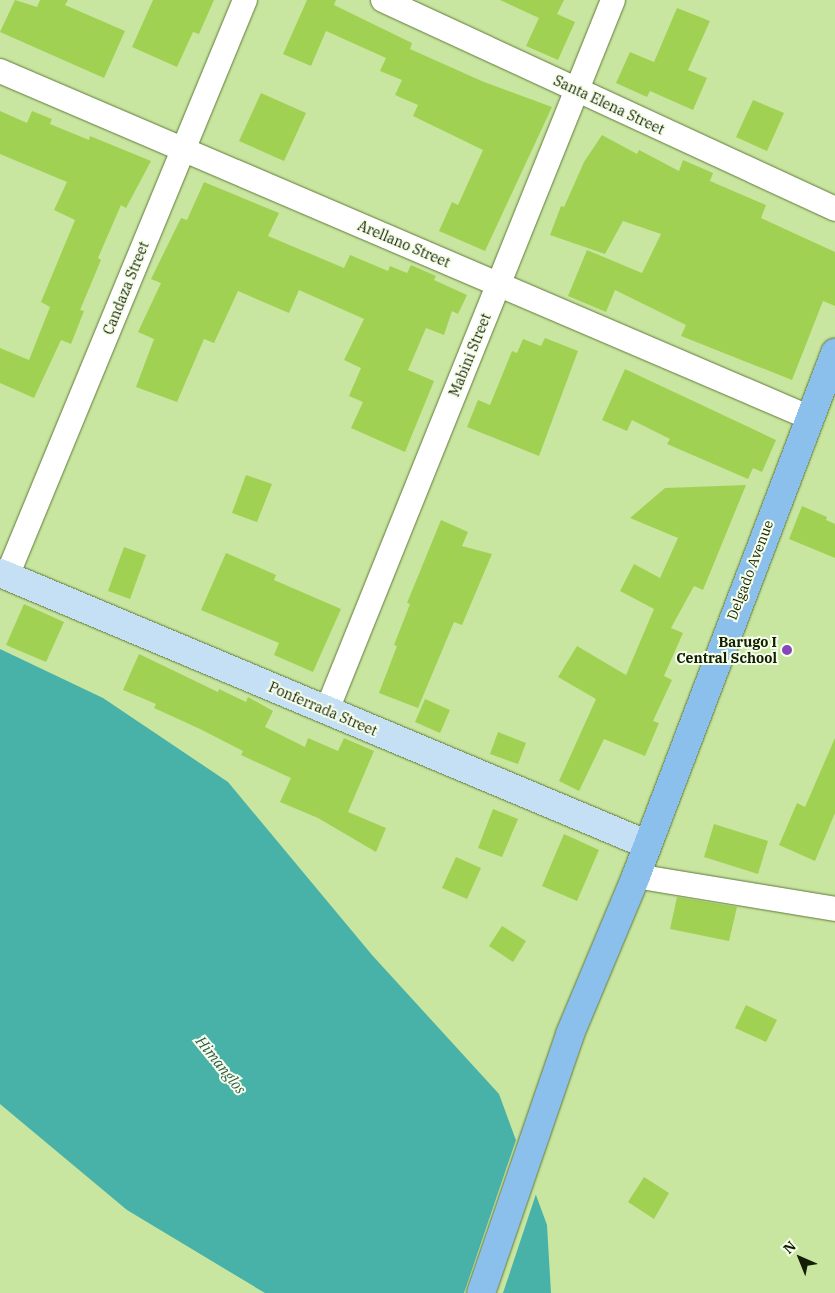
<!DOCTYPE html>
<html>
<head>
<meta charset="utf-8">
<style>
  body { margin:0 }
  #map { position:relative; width:835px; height:1293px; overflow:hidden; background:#c8e6a0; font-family:"IBM Plex Serif",serif }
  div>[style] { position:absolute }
  .water>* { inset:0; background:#48b2a9 }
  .pier>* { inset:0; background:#c8e6a0 }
  .building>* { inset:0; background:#a1d153 }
  .roads { filter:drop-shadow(0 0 1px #607a38) drop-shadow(0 0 1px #607a38) }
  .street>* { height:24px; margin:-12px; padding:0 12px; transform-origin:12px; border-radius:12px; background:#fff }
  .secondary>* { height:28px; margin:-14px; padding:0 14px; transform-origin:14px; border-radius:14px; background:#c5dff5 }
  .primary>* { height:28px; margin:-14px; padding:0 14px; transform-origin:14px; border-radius:14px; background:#8bbfec }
  .dots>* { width:14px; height:14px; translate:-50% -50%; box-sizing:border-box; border:2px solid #f5ffea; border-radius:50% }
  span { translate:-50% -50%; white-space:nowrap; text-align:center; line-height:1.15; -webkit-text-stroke:4px #f5ffea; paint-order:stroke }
  .street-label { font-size:14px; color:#141e03 }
  .poi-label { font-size:14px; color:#141e03; font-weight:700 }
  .right { translate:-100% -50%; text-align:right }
  .water-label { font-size:15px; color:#345551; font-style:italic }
  .north { position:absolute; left:775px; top:1233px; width:50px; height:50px; -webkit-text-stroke:4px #f5ffea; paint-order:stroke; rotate:316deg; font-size:14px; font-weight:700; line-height:20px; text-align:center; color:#141e03 }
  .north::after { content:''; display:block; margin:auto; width:18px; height:22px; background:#141e03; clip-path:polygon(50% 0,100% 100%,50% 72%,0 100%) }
</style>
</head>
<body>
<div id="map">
  <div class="water">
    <i style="clip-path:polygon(0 649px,103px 698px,228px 782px,372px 955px,499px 1094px,547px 1225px,551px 1293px,265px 1293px,127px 1210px,0 1104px)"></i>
  </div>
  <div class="pier">
    <i style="clip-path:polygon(517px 1137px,537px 1191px,503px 1293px,464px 1293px)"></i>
  </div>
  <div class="building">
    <i style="clip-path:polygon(15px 0,37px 7px,40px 0,68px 0,65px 5px,125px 31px,104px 78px,0 32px)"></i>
    <i style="clip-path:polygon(153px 0,214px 0,199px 34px,193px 32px,177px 67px,132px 47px)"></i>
    <i style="clip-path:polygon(307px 0,336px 0,334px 5px,412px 43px,410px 49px,484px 82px,552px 107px,485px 251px,439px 231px,452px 202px,458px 205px,483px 150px,413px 116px,418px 105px,395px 95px,402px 80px,380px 71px,386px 58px,326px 31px,311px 66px,283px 54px)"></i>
    <i style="clip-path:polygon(500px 0,564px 0,557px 14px,575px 22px,558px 60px,526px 46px,539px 18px)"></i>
    <i style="clip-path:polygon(677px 8px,710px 21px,688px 70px,707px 78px,693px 110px,650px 91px,647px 97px,616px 83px,630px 52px,654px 62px)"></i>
    <i style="clip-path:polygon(261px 93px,306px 113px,284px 161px,239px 141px)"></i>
    <i style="clip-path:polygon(753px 100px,784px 113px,767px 151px,736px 137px)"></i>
    <i style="clip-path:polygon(0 111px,27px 123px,32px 111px,52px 119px,50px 124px,89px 140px,90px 136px,151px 161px,126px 208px,121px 205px,98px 258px,101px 260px,80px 310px,84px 311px,71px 344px,61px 340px,34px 398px,0 383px,0 348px,29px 360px,50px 307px,41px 302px,75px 220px,54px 210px,67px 182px,0 154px)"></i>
    <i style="clip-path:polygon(602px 135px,637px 154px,639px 150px,679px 171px,683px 160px,713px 173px,710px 181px,766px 205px,761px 218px,835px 252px,835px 306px,823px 301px,792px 380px,681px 336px,686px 325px,615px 290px,606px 312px,568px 296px,587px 250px,642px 273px,661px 234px,623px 221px,605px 254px,550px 235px,561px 206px,564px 207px,584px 162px)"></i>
    <i style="clip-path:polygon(204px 182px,279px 213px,268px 236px,344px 268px,350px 255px,388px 271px,390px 266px,407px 273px,411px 265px,436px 276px,434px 280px,467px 295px,458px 314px,452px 311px,444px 335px,426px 328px,408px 370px,434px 381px,405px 452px,351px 428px,363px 402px,349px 396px,361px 368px,344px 360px,364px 319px,299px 290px,289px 313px,238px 291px,214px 343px,204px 339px,177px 402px,136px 387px,154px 339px,138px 332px,161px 283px,151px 279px,181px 218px,187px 220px)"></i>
    <i style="clip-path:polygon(545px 338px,578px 351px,539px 456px,467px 427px,478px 400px,490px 405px,512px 351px,517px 353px,523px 339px,541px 346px)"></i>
    <i style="clip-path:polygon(625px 369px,776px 440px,762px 472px,753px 468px,748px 479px,667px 444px,670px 439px,632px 420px,627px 431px,602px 420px)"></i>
    <i style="clip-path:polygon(246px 475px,272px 484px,257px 522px,232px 513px)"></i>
    <i style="clip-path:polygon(746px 485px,703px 590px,694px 586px,671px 628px,683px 633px,664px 676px,672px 680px,653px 721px,659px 723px,645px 756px,604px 739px,579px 791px,559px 781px,596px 699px,558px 677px,577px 646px,626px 675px,654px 609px,620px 591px,634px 564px,660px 578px,678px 538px,630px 518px,665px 488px)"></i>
    <i style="clip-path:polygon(802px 506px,827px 517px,826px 520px,835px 524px,835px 558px,789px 539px)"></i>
    <i style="clip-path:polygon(441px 520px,468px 532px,462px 546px,492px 554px,462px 625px,454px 622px,418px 708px,379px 693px,397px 646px,394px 645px,410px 604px,407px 603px)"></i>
    <i style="clip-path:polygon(124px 547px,146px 555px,130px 599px,108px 591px)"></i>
    <i style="clip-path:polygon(226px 553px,276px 575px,274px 580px,341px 609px,313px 672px,274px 655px,279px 643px,201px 610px)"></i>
    <i style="clip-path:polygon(24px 604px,64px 622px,46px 662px,6px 645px)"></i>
    <i style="clip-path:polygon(139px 654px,218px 692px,219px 689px,246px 702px,248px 697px,273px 711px,265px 727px,305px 747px,308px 738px,338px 751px,344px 738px,374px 751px,348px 812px,386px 828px,376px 852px,318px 818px,280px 802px,291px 778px,241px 755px,243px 751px,200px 729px,154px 708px,156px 704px,123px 690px)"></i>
    <i style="clip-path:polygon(425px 699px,450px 710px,440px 733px,415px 722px)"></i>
    <i style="clip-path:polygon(498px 732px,526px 743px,518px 764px,490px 754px)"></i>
    <i style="clip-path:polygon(835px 738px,835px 813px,815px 861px,779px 845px,797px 803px,805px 807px)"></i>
    <i style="clip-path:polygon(493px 809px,518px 819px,502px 857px,478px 848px)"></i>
    <i style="clip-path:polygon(714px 824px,768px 841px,758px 874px,704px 857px)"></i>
    <i style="clip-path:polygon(564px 834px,599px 850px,577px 901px,542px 886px)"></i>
    <i style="clip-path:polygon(456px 857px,481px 868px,467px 899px,442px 888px)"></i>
    <i style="clip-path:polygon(677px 897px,737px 907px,729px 941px,670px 929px)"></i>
    <i style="clip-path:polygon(502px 926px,526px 941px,513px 962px,489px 946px)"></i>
    <i style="clip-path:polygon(746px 1005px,777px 1020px,766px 1042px,735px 1028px)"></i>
    <i style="clip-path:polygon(644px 1177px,669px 1193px,654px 1219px,628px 1202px)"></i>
  </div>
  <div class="roads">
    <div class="street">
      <i style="left:383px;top:0;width:498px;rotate:24.8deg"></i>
      <i style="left:0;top:71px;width:879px;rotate:23.18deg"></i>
      <i style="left:7px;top:576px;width:623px;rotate:-67.55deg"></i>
      <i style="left:327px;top:710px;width:765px;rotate:-68.06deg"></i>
      <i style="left:636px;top:876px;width:202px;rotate:9.4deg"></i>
    </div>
    <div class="secondary">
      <i style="left:0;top:573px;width:701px;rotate:22.76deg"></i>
    </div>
    <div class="primary">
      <i style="left:481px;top:1293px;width:274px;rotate:-71deg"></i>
      <i style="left:570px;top:1034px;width:171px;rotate:-67.3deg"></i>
      <i style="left:636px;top:876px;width:560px;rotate:-69.17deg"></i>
    </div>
  </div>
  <div class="dots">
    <i style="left:787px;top:650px;background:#8846ba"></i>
  </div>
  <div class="street-label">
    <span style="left:609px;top:105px;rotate:25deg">Santa Elena Street</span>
    <span style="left:404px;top:244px;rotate:23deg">Arellano Street</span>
    <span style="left:126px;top:288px;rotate:-68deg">Candaza Street</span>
    <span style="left:470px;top:355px;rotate:-68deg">Mabini Street</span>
    <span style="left:750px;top:570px;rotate:-69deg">Delgado Avenue</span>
    <span style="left:323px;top:709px;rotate:23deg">Ponferrada Street</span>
  </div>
  <div class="poi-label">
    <span class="right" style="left:777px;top:650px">Barugo I<br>Central School</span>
  </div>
  <div class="water-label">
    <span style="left:221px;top:1065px;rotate:51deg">Himanglos</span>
  </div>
  <div class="north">N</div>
</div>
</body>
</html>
